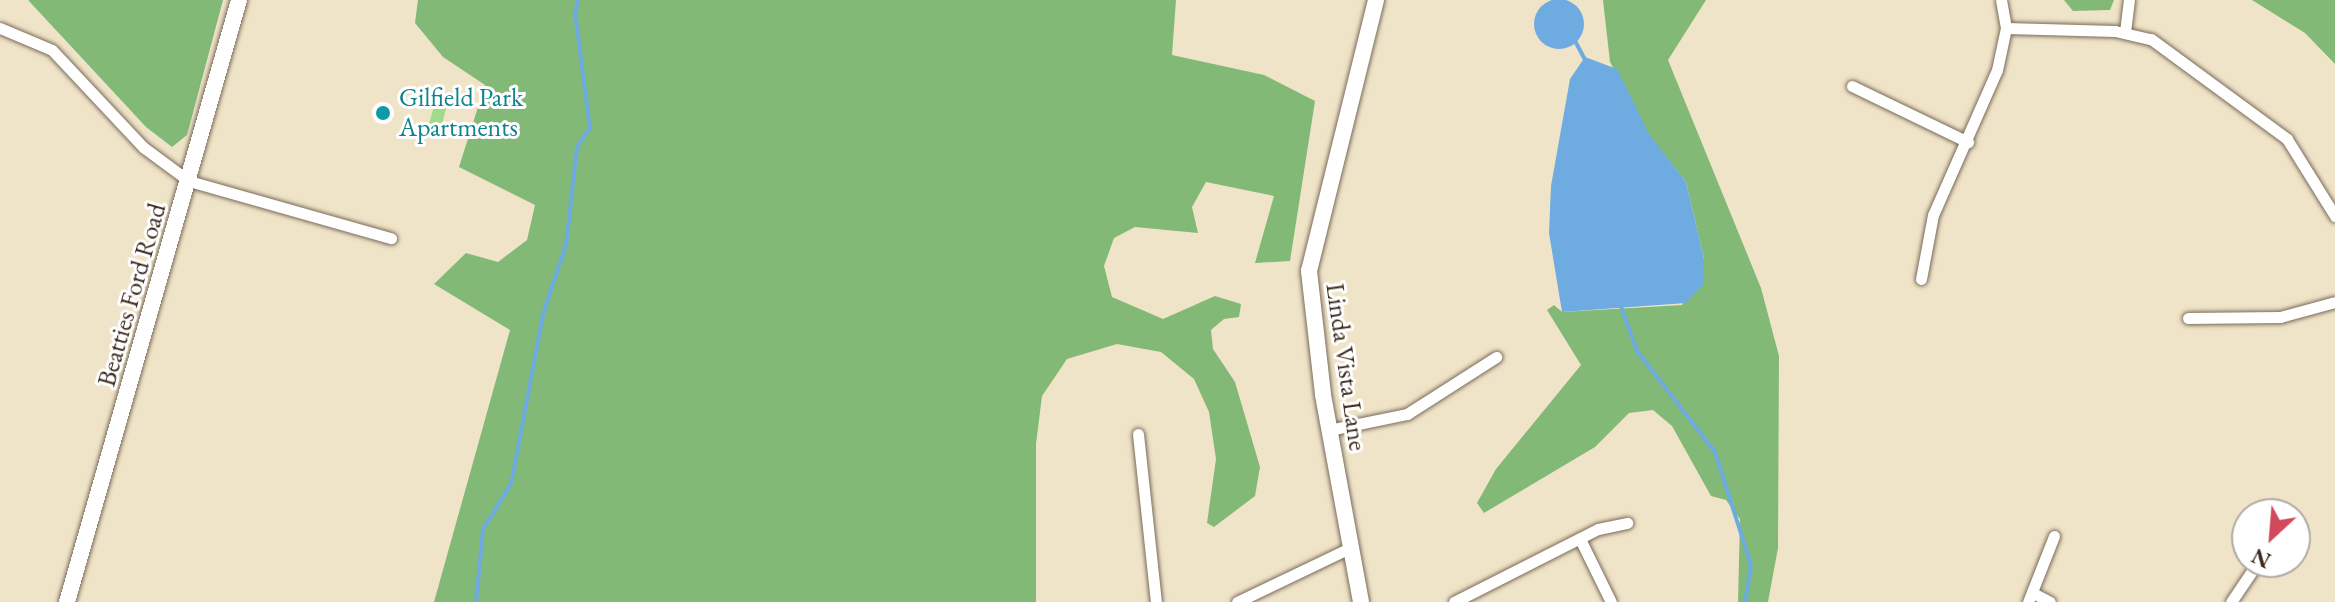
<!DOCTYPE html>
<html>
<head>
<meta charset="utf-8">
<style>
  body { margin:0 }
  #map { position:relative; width:2335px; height:602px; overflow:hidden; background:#f0e4c8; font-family:"EB Garamond",serif }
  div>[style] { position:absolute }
  .green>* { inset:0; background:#a3d98b }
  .forest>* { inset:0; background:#82b977 }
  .water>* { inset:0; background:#6eabe0 }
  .round { border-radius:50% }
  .stream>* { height:4px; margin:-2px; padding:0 2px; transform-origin:2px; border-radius:2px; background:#6eabe0 }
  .roads { filter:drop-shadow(0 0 2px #7a6b5a) drop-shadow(0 0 2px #7a6b5a) }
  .street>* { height:11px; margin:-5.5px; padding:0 5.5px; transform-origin:5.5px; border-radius:5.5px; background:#fff }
  .secondary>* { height:16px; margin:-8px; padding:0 8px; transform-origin:8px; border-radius:8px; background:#fff }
  .dots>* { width:22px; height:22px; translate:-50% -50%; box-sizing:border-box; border:4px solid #fff; border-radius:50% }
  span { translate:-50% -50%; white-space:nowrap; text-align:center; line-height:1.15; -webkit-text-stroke:6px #fff; paint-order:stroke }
  .culture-label { font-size:26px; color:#0d838f }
  .left { translate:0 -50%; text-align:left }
  .street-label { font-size:26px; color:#3b2a1e }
  .north { position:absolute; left:2231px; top:498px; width:80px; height:80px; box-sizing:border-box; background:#fff; border:2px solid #b1aaa5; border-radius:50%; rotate:206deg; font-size:22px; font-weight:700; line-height:32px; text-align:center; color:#3b2a1e }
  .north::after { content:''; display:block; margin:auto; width:28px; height:36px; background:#d1495b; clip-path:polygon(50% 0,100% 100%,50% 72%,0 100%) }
</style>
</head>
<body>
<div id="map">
  <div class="green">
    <i style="clip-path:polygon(435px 102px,447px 105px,439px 136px,427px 132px)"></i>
  </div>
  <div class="forest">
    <i style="clip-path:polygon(28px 0,223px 0,187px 135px,172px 147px,146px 127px)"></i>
    <i style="clip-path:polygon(418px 0,1176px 0,1172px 55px,1264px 75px,1315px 101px,1290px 261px,1255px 263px,1274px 196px,1206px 182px,1192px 207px,1198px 233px,1135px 227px,1114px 238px,1104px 266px,1112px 297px,1163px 319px,1215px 296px,1241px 304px,1239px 317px,1224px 319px,1211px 330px,1213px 349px,1235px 382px,1260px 467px,1255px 496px,1214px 527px,1207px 523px,1216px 459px,1209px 412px,1194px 379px,1161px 352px,1117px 344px,1067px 359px,1042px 396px,1036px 444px,1036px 602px,434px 602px,510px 330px,434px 284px,466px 253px,498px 262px,527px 240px,535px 205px,459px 167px,485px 85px,443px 57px,415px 23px)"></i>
    <i style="clip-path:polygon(1603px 0,1706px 0,1668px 60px,1761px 288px,1779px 356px,1778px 548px,1768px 602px,1738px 602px,1740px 519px,1726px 500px,1711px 496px,1672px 426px,1653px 410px,1629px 413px,1595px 447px,1484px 513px,1477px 503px,1496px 469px,1581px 365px,1547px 310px,1554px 305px,1562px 312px,1682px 305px,1704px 259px,1686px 182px,1649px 135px,1610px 62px)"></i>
    <i style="clip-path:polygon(2064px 0,2114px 0,2110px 10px,2073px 11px)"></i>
    <i style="clip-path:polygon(2252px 0,2335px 0,2335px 64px,2305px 33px)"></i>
  </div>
  <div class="water">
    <i class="round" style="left:1534px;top:-1px;width:50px;height:50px"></i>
    <i style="clip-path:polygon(1585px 57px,1617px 69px,1649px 134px,1686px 182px,1704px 259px,1703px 285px,1686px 303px,1562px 312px,1549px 233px,1551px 186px,1570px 79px)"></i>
  </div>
  <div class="stream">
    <i style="left:1574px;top:39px;width:26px;rotate:62deg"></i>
    <i style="left:1620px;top:304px;width:50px;rotate:70.1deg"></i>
    <i style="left:1637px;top:351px;width:128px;rotate:52.3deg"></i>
    <i style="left:1715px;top:452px;width:119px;rotate:72.3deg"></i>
    <i style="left:1751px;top:565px;width:37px;rotate:99deg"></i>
    <i style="left:476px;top:602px;width:73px;rotate:-84.5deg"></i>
    <i style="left:483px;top:529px;width:53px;rotate:-58.1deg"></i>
    <i style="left:511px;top:484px;width:173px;rotate:-79.3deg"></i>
    <i style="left:543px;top:314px;width:73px;rotate:-71.6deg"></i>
    <i style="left:566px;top:245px;width:99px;rotate:-83.6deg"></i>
    <i style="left:577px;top:147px;width:23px;rotate:-56deg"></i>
    <i style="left:590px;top:128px;width:116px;rotate:-97.4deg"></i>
    <i style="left:575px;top:13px;width:13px;rotate:-77deg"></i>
  </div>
  <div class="roads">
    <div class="street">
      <i style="left:0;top:28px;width:56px;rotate:22.9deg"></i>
      <i style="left:52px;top:50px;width:133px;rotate:46.8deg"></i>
      <i style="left:143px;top:147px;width:57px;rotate:36.5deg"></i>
      <i style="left:189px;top:181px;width:210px;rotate:15.8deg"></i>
      <i style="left:2006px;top:28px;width:109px;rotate:1.6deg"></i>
      <i style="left:2115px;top:31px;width:37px;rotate:13deg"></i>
      <i style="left:2151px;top:39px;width:169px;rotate:36.3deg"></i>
      <i style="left:2287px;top:139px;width:91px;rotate:58.1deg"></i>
      <i style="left:2125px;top:32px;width:32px;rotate:-83deg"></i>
      <i style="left:1852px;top:86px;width:129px;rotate:25.8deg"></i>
      <i style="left:1921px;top:279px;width:65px;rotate:-79.4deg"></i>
      <i style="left:1933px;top:215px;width:158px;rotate:-66.2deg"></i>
      <i style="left:1997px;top:70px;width:43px;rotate:-77.9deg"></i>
      <i style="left:2006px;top:28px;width:28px;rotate:-100deg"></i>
      <i style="left:2188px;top:318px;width:92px;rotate:-0.6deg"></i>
      <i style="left:2280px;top:317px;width:57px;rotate:-15.3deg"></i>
      <i style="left:1329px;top:430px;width:80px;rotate:-11.6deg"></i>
      <i style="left:1407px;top:414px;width:106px;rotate:-32.6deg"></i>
      <i style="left:1138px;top:434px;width:169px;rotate:83.9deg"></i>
      <i style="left:1580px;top:539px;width:70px;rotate:63.8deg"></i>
      <i style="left:2033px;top:593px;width:19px;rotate:28deg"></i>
      <i style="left:1237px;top:602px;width:127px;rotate:-25.6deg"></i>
      <i style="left:1454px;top:602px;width:161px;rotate:-26.9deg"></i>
      <i style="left:1598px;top:529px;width:30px;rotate:-12deg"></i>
      <i style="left:2028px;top:602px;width:71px;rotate:-68.5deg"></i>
      <i style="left:2231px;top:602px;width:48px;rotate:-56deg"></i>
    </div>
    <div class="secondary">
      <i style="left:67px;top:602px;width:626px;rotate:-74.05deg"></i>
      <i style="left:1361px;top:602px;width:211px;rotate:-100.4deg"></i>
      <i style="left:1323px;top:394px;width:124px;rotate:-96.5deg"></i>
      <i style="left:1309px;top:271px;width:279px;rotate:-76.1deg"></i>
    </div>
  </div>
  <div class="dots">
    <i style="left:383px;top:113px;background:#0f9aa8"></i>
  </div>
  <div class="culture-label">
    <span class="left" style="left:399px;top:113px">Gilfield Park<br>Apartments</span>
  </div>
  <div class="street-label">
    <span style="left:132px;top:295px;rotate:-74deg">Beatties Ford Road</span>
    <span style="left:1346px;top:367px;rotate:82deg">Linda Vista Lane</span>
  </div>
  <div class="north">N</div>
</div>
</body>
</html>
